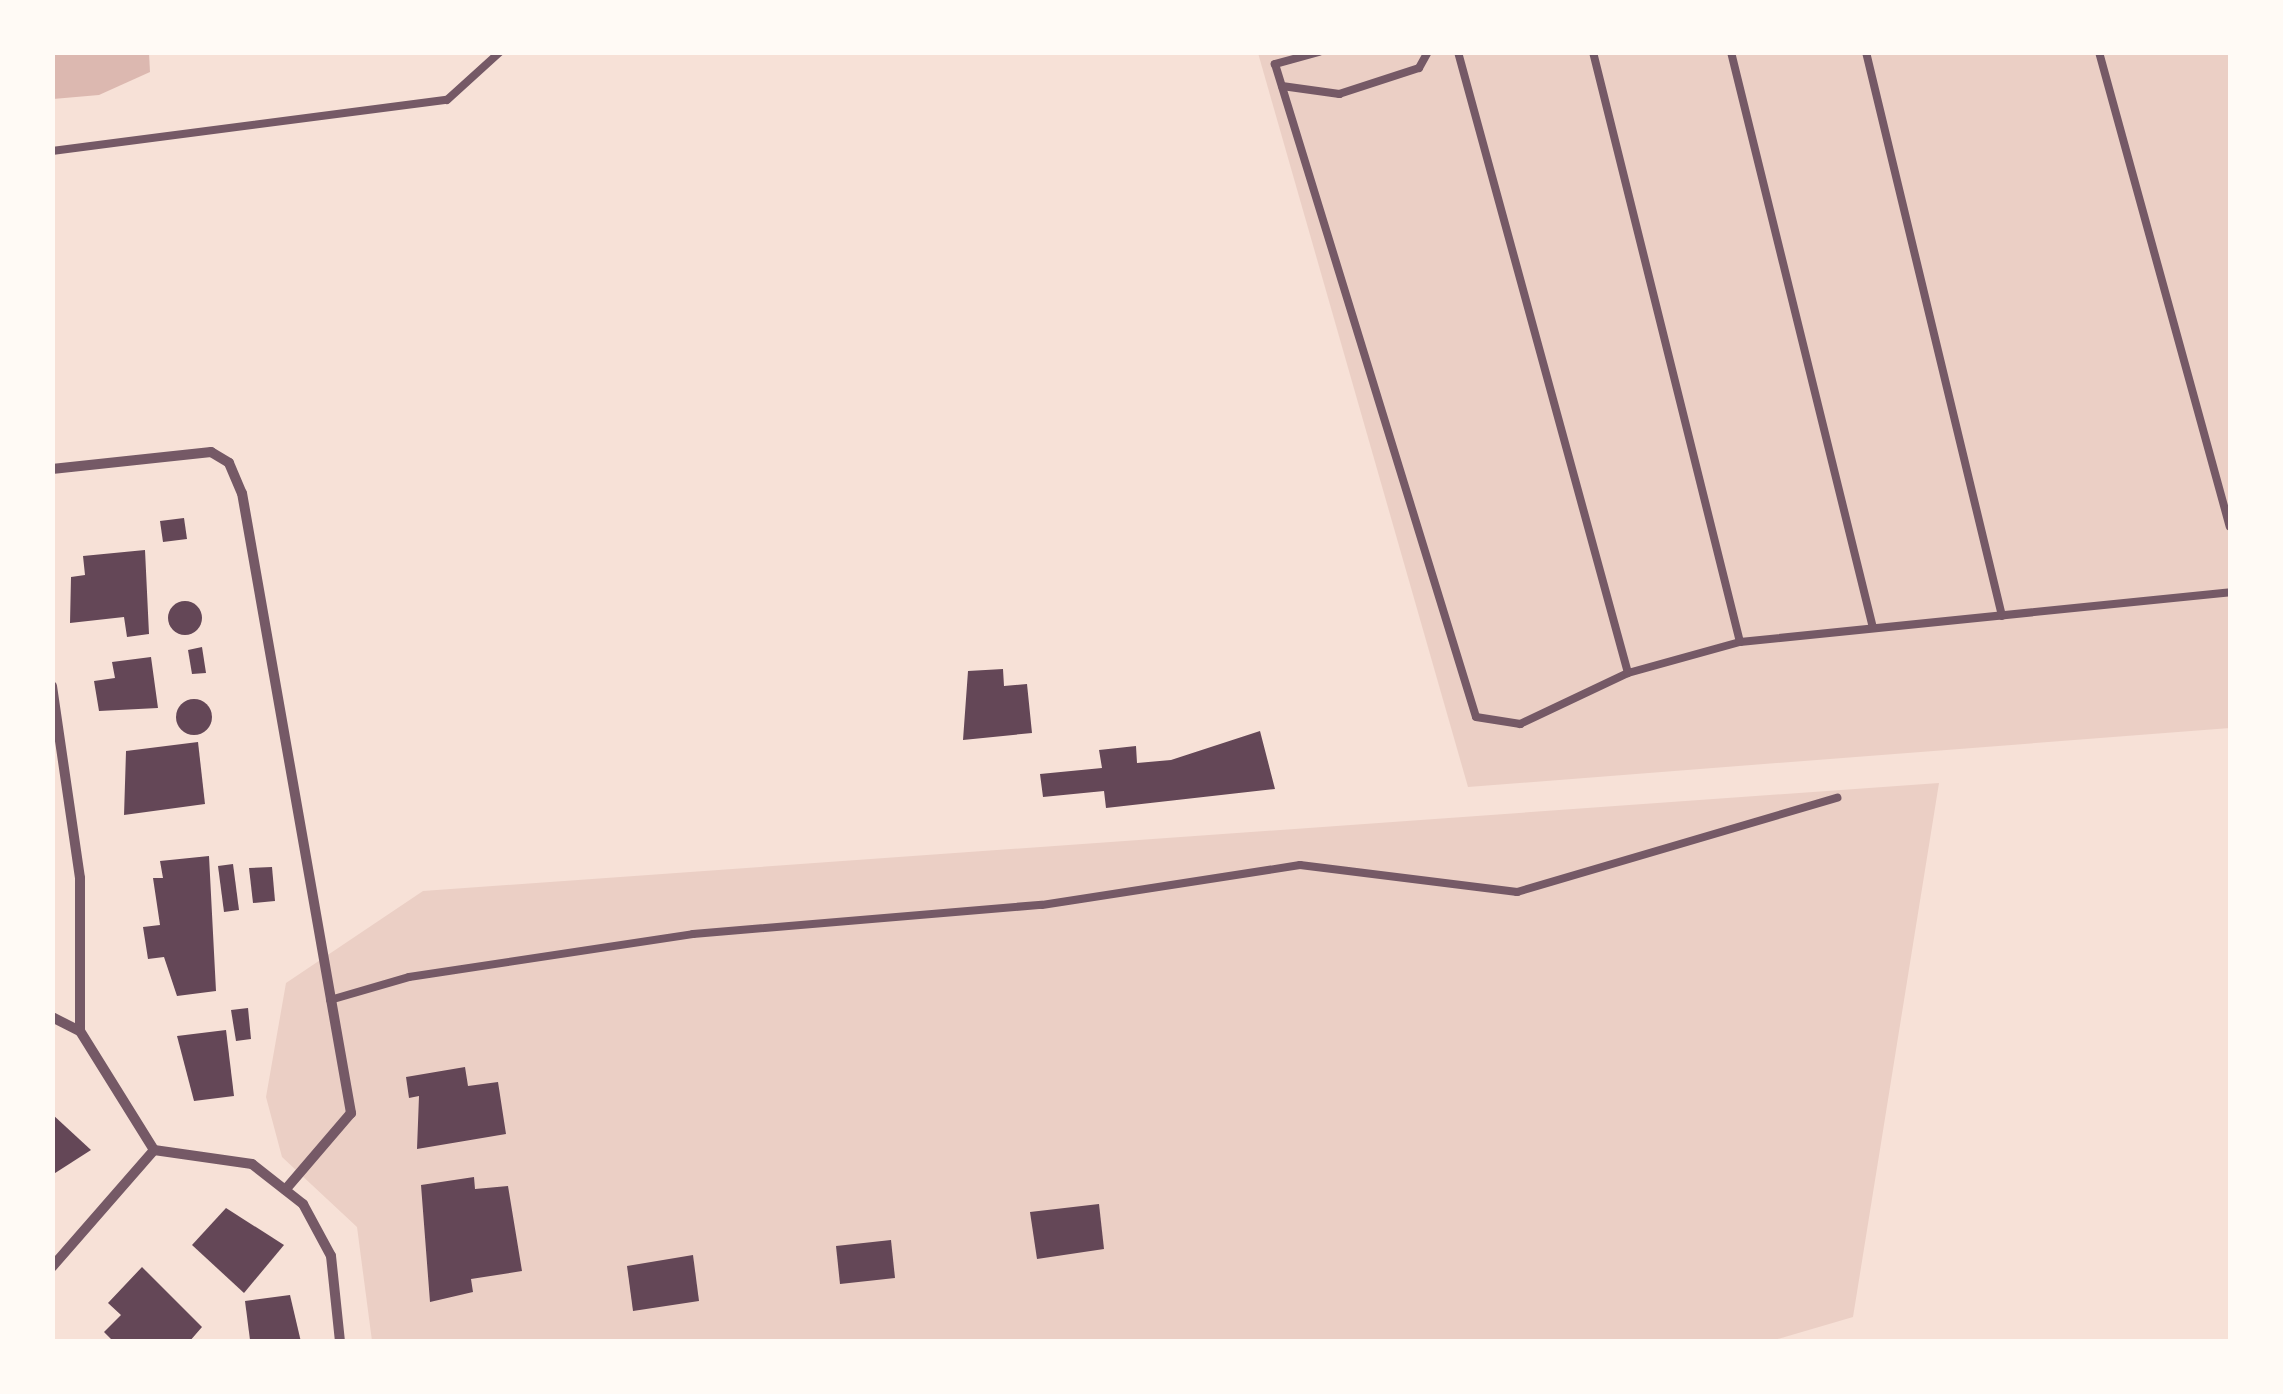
<!DOCTYPE html>
<html>
<head>
<meta charset="utf-8">
<style>
  body { margin:0 }
  #map { position:relative; width:2283px; height:1394px; overflow:hidden; background:#f7e1d7; font-family:"Alegreya Sans",sans-serif }
  div>[style] { position:absolute }
  .green>* { inset:0; background:#ebcfc5 }
  .water>* { inset:0; background:#dcb8b0 }
  .building>* { inset:0; background:#644757 }
  .round { border-radius:50% }
  .service>* { height:8px; margin:-4px; padding:0 4px; transform-origin:4px; border-radius:4px; background:#755966 }
  .minor>* { height:10px; margin:-5px; padding:0 5px; transform-origin:5px; border-radius:5px; background:#755966 }
  span { translate:-50% -50%; white-space:nowrap; text-align:center; line-height:1.15; -webkit-text-stroke:9px #fffaf5; paint-order:stroke }
  .frame { position:absolute; inset:0; border:55px solid #fffaf5; pointer-events:none }
</style>
</head>
<body>
<div id="map">
  <div class="green">
    <i style="clip-path:polygon(1258px 53px,2230px 53px,2230px 728px,1468px 787px)"></i>
    <i style="clip-path:polygon(1939px 783px,1853px 1317px,1771px 1341px,372px 1341px,357px 1227px,282px 1157px,266px 1097px,286px 983px,423px 891px)"></i>
  </div>
  <div class="water">
    <i style="clip-path:polygon(53px 52px,149px 53px,150px 72px,99px 95px,53px 99px)"></i>
  </div>
  <div class="building">
    <i style="clip-path:polygon(184px 518px,187px 539px,163px 542px,160px 521px)"></i>
    <i style="clip-path:polygon(145px 550px,149px 634px,127px 637px,124px 617px,70px 623px,71px 577px,85px 575px,83px 556px)"></i>
    <i class="round" style="left:168px;top:601px;width:34px;height:34px"></i>
    <i style="clip-path:polygon(202px 647px,206px 673px,192px 674px,188px 650px)"></i>
    <i style="clip-path:polygon(151px 657px,158px 708px,99px 711px,94px 681px,115px 678px,112px 662px)"></i>
    <i style="clip-path:polygon(1003px 669px,1004px 686px,1027px 684px,1032px 733px,963px 740px,968px 671px)"></i>
    <i class="round" style="left:176px;top:699px;width:36px;height:36px"></i>
    <i style="clip-path:polygon(1260px 731px,1275px 789px,1106px 808px,1104px 791px,1043px 797px,1040px 774px,1102px 768px,1099px 750px,1136px 746px,1137px 763px,1171px 760px)"></i>
    <i style="clip-path:polygon(198px 742px,205px 804px,124px 815px,126px 751px)"></i>
    <i style="clip-path:polygon(209px 856px,216px 991px,177px 996px,164px 957px,148px 959px,143px 927px,160px 925px,153px 878px,163px 878px,160px 861px)"></i>
    <i style="clip-path:polygon(233px 864px,239px 910px,224px 912px,218px 866px)"></i>
    <i style="clip-path:polygon(272px 867px,275px 901px,253px 903px,249px 868px)"></i>
    <i style="clip-path:polygon(248px 1008px,251px 1039px,236px 1041px,231px 1010px)"></i>
    <i style="clip-path:polygon(226px 1030px,234px 1096px,194px 1101px,177px 1036px)"></i>
    <i style="clip-path:polygon(465px 1067px,468px 1086px,498px 1082px,506px 1134px,417px 1149px,419px 1096px,409px 1098px,406px 1077px)"></i>
    <i style="clip-path:polygon(52px 1114px,91px 1150px,52px 1175px)"></i>
    <i style="clip-path:polygon(474px 1177px,475px 1189px,508px 1186px,522px 1271px,471px 1279px,473px 1292px,430px 1302px,421px 1185px)"></i>
    <i style="clip-path:polygon(1099px 1204px,1104px 1249px,1037px 1259px,1030px 1212px)"></i>
    <i style="clip-path:polygon(226px 1208px,284px 1245px,244px 1293px,192px 1245px)"></i>
    <i style="clip-path:polygon(891px 1240px,895px 1278px,840px 1284px,836px 1246px)"></i>
    <i style="clip-path:polygon(693px 1255px,699px 1301px,633px 1311px,627px 1266px)"></i>
    <i style="clip-path:polygon(142px 1267px,202px 1327px,189px 1342px,114px 1342px,104px 1332px,121px 1315px,108px 1303px)"></i>
    <i style="clip-path:polygon(290px 1295px,301px 1342px,250px 1340px,245px 1301px)"></i>
  </div>
  <div class="service">
    <i style="left:1319px;top:52px;width:46px;rotate:164.7deg"></i>
    <i style="left:1275px;top:64px;width:683px;rotate:72.89deg"></i>
    <i style="left:1476px;top:717px;width:45px;rotate:9deg"></i>
    <i style="left:1520px;top:724px;width:119px;rotate:-25.3deg"></i>
    <i style="left:1628px;top:673px;width:116px;rotate:-15.5deg"></i>
    <i style="left:1740px;top:642px;width:493px;rotate:-5.8deg"></i>
    <i style="left:1458px;top:52px;width:644px;rotate:74.69deg"></i>
    <i style="left:1593px;top:52px;width:608px;rotate:76.01deg"></i>
    <i style="left:1731px;top:52px;width:593px;rotate:76.15deg"></i>
    <i style="left:1866px;top:52px;width:580px;rotate:76.44deg"></i>
    <i style="left:2099px;top:52px;width:492px;rotate:74.6deg"></i>
    <i style="left:1282px;top:86px;width:58px;rotate:8deg"></i>
    <i style="left:1339px;top:94px;width:84px;rotate:-18deg"></i>
    <i style="left:1419px;top:68px;width:18px;rotate:-61deg"></i>
    <i style="left:52px;top:151px;width:398px;rotate:-7.4deg"></i>
    <i style="left:447px;top:100px;width:72px;rotate:-42.2deg"></i>
    <i style="left:330px;top:1000px;width:82px;rotate:-16.2deg"></i>
    <i style="left:409px;top:977px;width:287px;rotate:-8.6deg"></i>
    <i style="left:693px;top:934px;width:350px;rotate:-4.8deg"></i>
    <i style="left:1042px;top:905px;width:261px;rotate:-8.8deg"></i>
    <i style="left:1300px;top:865px;width:219px;rotate:7.1deg"></i>
    <i style="left:1517px;top:892px;width:334px;rotate:-16.4deg"></i>
  </div>
  <div class="minor">
    <i style="left:52px;top:469px;width:160px;rotate:-6.1deg"></i>
    <i style="left:211px;top:452px;width:21px;rotate:31deg"></i>
    <i style="left:229px;top:463px;width:33px;rotate:67deg"></i>
    <i style="left:242px;top:493px;width:630px;rotate:80.03deg"></i>
    <i style="left:351px;top:1113px;width:101px;rotate:130.6deg"></i>
    <i style="left:52px;top:686px;width:194px;rotate:81.7deg"></i>
    <i style="left:80px;top:878px;width:153px;rotate:90deg"></i>
    <i style="left:80px;top:1031px;width:140px;rotate:58.1deg"></i>
    <i style="left:52px;top:1017px;width:31px;rotate:27deg"></i>
    <i style="left:154px;top:1150px;width:99px;rotate:8.1deg"></i>
    <i style="left:252px;top:1164px;width:65px;rotate:38.1deg"></i>
    <i style="left:303px;top:1204px;width:59px;rotate:61.7deg"></i>
    <i style="left:331px;top:1256px;width:86px;rotate:84deg"></i>
    <i style="left:52px;top:1267px;width:155px;rotate:-48.9deg"></i>
  </div>
  <div class="frame"></div>
</div>
</body>
</html>
